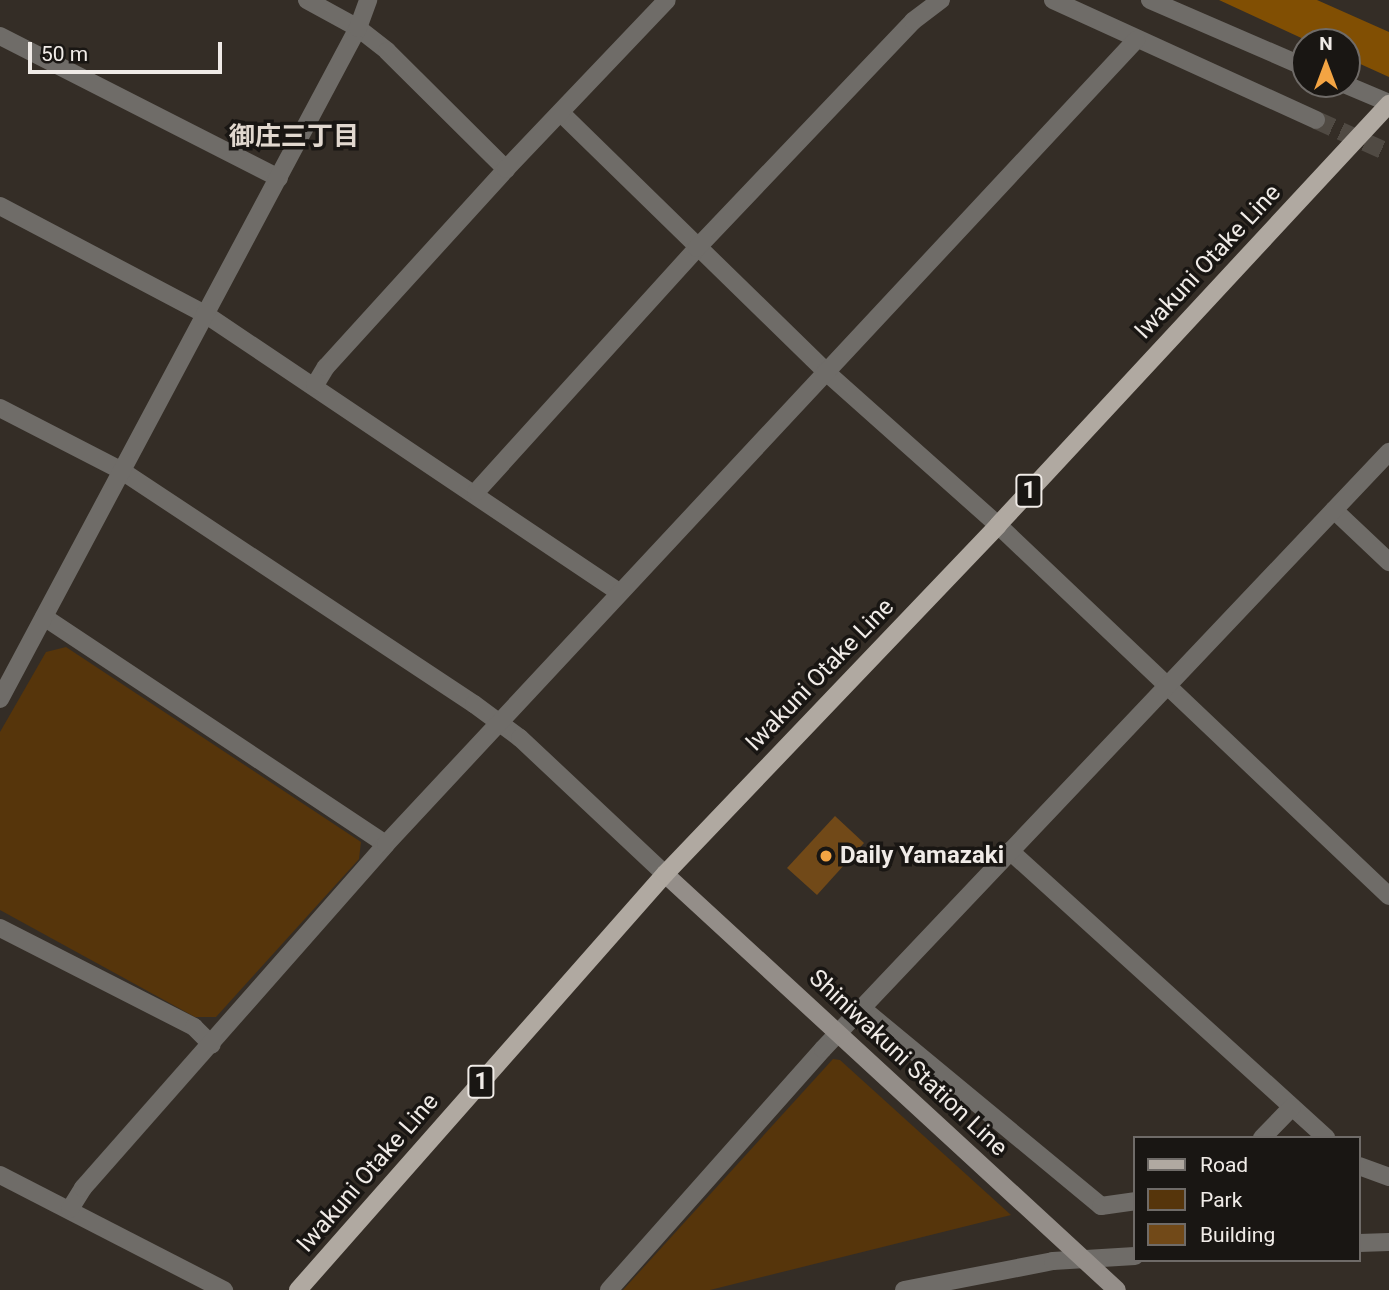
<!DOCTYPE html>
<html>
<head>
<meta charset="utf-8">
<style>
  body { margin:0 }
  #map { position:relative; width:1389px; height:1290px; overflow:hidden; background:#342d26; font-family:Roboto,"Noto Sans JP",sans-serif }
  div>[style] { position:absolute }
  .green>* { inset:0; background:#56350b }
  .forest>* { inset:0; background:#814f03 }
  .building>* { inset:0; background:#714918 }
  .street-tunnel>* { height:18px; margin-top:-9px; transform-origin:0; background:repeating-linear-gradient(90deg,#504a43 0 18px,transparent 0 27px) }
  .street>* { height:18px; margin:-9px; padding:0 9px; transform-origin:9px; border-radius:9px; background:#6f6c68 }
  .secondary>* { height:18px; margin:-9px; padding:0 9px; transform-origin:9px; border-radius:9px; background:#948e89 }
  .primary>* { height:18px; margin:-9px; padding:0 9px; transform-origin:9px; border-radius:9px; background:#b0a9a1 }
  .dots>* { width:19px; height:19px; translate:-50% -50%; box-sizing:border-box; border:4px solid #191613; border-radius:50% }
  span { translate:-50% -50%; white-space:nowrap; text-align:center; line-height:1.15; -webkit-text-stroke:7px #191613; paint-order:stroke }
  .shield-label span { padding:2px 5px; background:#191613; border:2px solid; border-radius:5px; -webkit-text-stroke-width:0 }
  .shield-label { font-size:23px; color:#f0ebe7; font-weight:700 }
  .street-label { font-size:24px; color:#f0ebe7 }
  .poi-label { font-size:24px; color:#f0ebe7; font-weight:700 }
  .left { translate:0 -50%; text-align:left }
  .neighbourhood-label { font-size:26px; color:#e1d8cf; font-weight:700 }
  .legend { position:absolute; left:1133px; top:1136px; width:228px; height:126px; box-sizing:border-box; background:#191613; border:2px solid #6f6b68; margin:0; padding:9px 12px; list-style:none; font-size:21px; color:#f0ebe7 }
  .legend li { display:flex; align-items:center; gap:14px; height:35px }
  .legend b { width:35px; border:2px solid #6f6b68 }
  .north { position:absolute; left:1291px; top:28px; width:70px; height:70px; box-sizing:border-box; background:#191613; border:2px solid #6f6b68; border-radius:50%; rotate:0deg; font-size:19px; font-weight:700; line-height:28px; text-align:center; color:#f0ebe7 }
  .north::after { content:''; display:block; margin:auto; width:24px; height:32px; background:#f3a443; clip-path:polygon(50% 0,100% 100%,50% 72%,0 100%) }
  .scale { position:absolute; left:28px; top:42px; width:194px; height:32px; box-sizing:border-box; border:4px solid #f0ebe7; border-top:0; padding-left:9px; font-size:21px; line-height:24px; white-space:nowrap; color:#f0ebe7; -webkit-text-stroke:5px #191613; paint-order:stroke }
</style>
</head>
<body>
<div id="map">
  <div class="green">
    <i style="clip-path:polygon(66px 647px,361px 842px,359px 859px,216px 1017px,195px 1017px,0 910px,0 732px,46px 652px)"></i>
    <i style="clip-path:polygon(833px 1059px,840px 1060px,1011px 1215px,710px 1290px,623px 1290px)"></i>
  </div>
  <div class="forest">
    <i style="clip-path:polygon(1219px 0,1317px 0,1389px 32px,1389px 77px,1347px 58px,1347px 42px,1310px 42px)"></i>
  </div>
  <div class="building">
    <i style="clip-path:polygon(835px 816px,864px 843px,817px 895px,787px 868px)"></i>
  </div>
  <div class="street-tunnel">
    <i style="left:1316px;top:120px;width:80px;rotate:24.3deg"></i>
  </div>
  <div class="street">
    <i style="left:307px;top:0;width:58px;rotate:28.8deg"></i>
    <i style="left:358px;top:28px;width:37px;rotate:38deg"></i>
    <i style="left:387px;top:51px;width:168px;rotate:44.8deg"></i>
    <i style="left:1053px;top:0;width:289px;rotate:24.5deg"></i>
    <i style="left:1150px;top:0;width:169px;rotate:23.4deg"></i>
    <i style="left:0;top:36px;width:313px;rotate:27deg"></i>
    <i style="left:1344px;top:84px;width:49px;rotate:22.9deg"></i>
    <i style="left:562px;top:114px;width:368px;rotate:44.3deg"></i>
    <i style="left:825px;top:371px;width:232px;rotate:41.7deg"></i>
    <i style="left:998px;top:525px;width:539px;rotate:43.5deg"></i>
    <i style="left:0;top:206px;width:232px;rotate:27.8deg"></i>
    <i style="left:205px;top:314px;width:499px;rotate:33.9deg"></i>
    <i style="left:315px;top:385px;width:21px;rotate:-59deg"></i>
    <i style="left:326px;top:367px;width:268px;rotate:-47.7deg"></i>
    <i style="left:506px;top:169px;width:233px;rotate:-46.4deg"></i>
    <i style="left:0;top:408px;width:137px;rotate:27.3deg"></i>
    <i style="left:122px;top:471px;width:422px;rotate:33.5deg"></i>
    <i style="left:474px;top:704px;width:57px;rotate:36.5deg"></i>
    <i style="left:520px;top:738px;width:199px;rotate:43.2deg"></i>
    <i style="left:476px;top:492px;width:329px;rotate:-47.8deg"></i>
    <i style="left:697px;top:248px;width:313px;rotate:-46.4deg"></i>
    <i style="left:913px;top:21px;width:35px;rotate:-37deg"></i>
    <i style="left:1334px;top:510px;width:76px;rotate:43.4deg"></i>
    <i style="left:44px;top:617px;width:410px;rotate:33.6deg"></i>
    <i style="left:0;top:699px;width:761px;rotate:-61.92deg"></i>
    <i style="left:358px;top:28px;width:30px;rotate:-70deg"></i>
    <i style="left:1010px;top:851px;width:427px;rotate:42.2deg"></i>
    <i style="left:0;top:928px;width:218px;rotate:27deg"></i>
    <i style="left:194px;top:1027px;width:25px;rotate:45deg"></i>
    <i style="left:863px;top:1009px;width:309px;rotate:39.6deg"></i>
    <i style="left:1101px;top:1206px;width:34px;rotate:-8deg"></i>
    <i style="left:1262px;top:1138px;width:43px;rotate:-45.9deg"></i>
    <i style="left:1359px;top:1166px;width:32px;rotate:20deg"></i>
    <i style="left:0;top:1175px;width:252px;rotate:27.2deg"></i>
    <i style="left:70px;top:1209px;width:25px;rotate:-58deg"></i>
    <i style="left:83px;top:1188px;width:458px;rotate:-48.6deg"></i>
    <i style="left:386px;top:844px;width:1100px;rotate:-46.99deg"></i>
    <i style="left:1359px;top:1243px;width:30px;rotate:-2deg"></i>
    <i style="left:609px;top:1290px;width:322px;rotate:-48.4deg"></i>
    <i style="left:823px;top:1049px;width:823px;rotate:-46.53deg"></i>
    <i style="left:904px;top:1290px;width:152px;rotate:-11deg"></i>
    <i style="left:1053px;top:1261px;width:82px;rotate:-3.5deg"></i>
  </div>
  <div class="secondary">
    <i style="left:665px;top:874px;width:614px;rotate:42.63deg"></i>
  </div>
  <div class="primary">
    <i style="left:298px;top:1290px;width:555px;rotate:-48.58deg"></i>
    <i style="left:665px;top:874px;width:482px;rotate:-46.3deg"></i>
    <i style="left:998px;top:525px;width:575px;rotate:-47.12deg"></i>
  </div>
  <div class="dots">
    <i style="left:826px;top:856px;background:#f3a443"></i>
  </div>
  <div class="shield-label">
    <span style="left:1029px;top:491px">1</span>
    <span style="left:481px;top:1082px">1</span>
  </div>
  <div class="street-label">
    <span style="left:1208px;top:262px;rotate:-47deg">Iwakuni Otake Line</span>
    <span style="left:820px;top:675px;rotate:-46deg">Iwakuni Otake Line</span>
    <span style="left:908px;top:1063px;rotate:43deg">Shiniwakuni Station Line</span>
    <span style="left:368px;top:1173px;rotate:-49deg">Iwakuni Otake Line</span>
  </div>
  <div class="poi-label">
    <span class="left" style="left:840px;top:856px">Daily Yamazaki</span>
  </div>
  <div class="neighbourhood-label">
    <span style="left:294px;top:137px">御庄三丁目</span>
  </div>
  <ul class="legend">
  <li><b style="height:9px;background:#b0a9a1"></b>Road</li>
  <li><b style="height:19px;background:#56350b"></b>Park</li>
  <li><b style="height:19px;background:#714918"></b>Building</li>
  </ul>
  <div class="north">N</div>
  <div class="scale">50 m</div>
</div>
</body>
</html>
